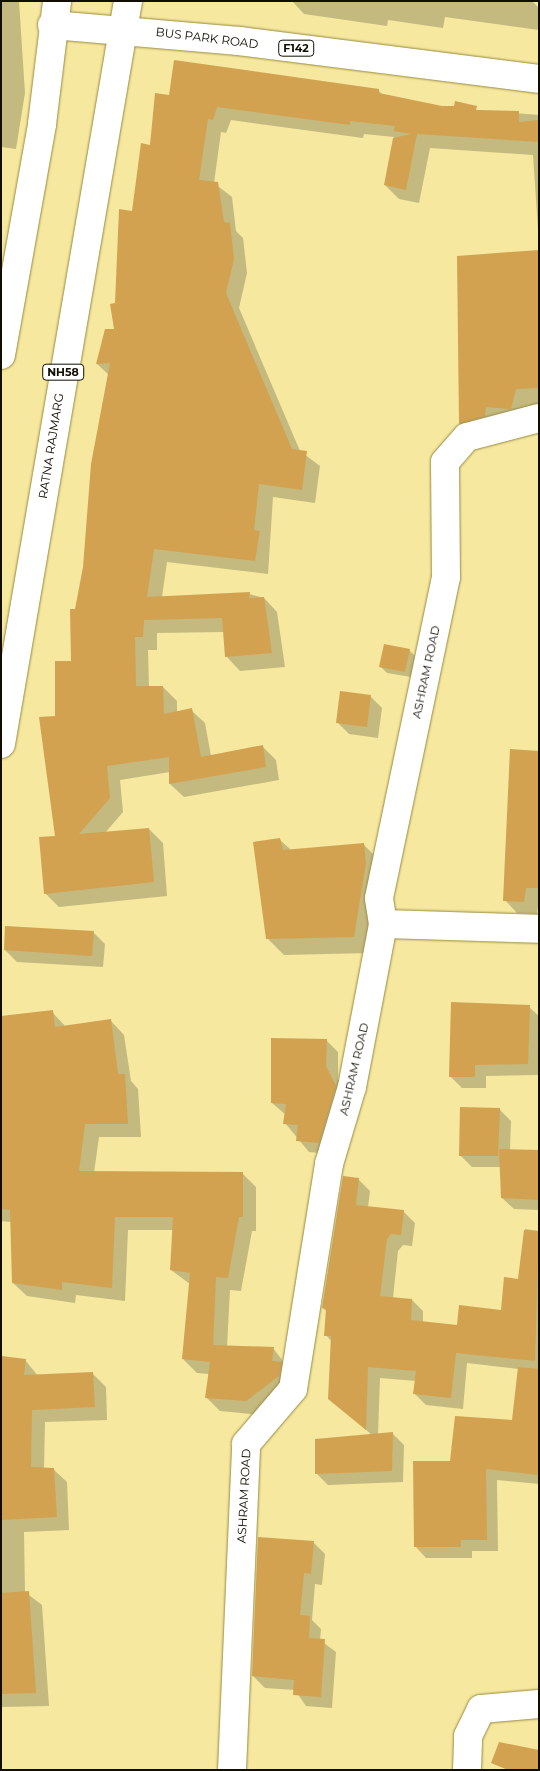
<!DOCTYPE html>
<html>
<head>
<meta charset="utf-8">
<style>
  body { margin:0 }
  #map { position:relative; width:540px; height:1771px; overflow:hidden; background:#f6e89e; font-family:Montserrat,sans-serif }
  div>[style] { position:absolute }
  .shadow>* { inset:0; background:#0003 }
  .building>* { inset:0; background:#d2a251 }
  .roads { filter:drop-shadow(0 0 1px #988a43) drop-shadow(0 0 1px #988a43) }
  .minor>* { height:28px; margin:-14px; padding:0 14px; transform-origin:14px; border-radius:14px; background:#fff }
  .major>* { height:28px; margin:-14px; padding:0 14px; transform-origin:14px; border-radius:14px; background:#fff }
  .highway>* { height:28px; margin:-14px; padding:0 14px; transform-origin:14px; border-radius:14px; background:#fff }
  span { translate:-50% -50%; white-space:nowrap; text-align:center; line-height:1.15; -webkit-text-stroke:4px #fff; paint-order:stroke }
  .shield-label span { padding:1px 4px; background:#fff; border:1px solid; border-radius:4px; -webkit-text-stroke-width:0 }
  .shield-label { font-size:11px; color:#110d00; font-weight:700 }
  .street-label { font-size:12px; color:#110d00 }
  .frame { position:absolute; inset:0; border:2px solid #110d00; pointer-events:none }
</style>
</head>
<body>
<div id="map">
  <div class="shadow">
    <i style="clip-path:polygon(1px 1px,19px 1px,25px 93px,16px 149px,1px 147px)"></i>
    <i style="clip-path:polygon(292px 1px,532px 1px,539px 8px,539px 30px,445px 17px,443px 28px,388px 20px,387px 26px,304px 14px)"></i>
    <i style="clip-path:polygon(378px 90px,383px 95px,442px 107px,539px 115px,539px 244px,533px 155px,430px 148px,419px 203px,399px 199px,385px 185px,394px 137px,364px 134px,363px 138px,231px 120px,226px 133px,221px 132px,214px 183px,232px 197px,236px 231px,243px 238px,247px 273px,239px 308px,300px 451px,320px 466px,315px 503px,273px 497px,268px 574px,167px 562px,162px 597px,249px 594px,264px 598px,277px 612px,285px 667px,240px 671px,227px 657px,224px 632px,157px 633px,157px 650px,148px 650px,149px 687px,163px 687px,177px 701px,177px 713px,191px 710px,205px 723px,211px 756px,262px 746px,276px 760px,279px 780px,184px 797px,170px 784px,170px 772px,120px 780px,123px 812px,105px 833px,149px 829px,163px 843px,167px 896px,59px 907px,45px 893px,57px 837px,56px 717px,72px 662px,109px 375px,97px 364px,106px 331px,115px 331px,133px 212px,170px 96px)"></i>
    <i style="clip-path:polygon(539px 252px,539px 408px,479px 443px,460px 423px)"></i>
    <i style="clip-path:polygon(409px 650px,415px 656px,411px 677px,387px 673px,381px 667px)"></i>
    <i style="clip-path:polygon(370px 696px,382px 708px,378px 738px,349px 734px,337px 722px)"></i>
    <i style="clip-path:polygon(539px 752px,539px 900px,537px 914px,517px 913px,505px 900px)"></i>
    <i style="clip-path:polygon(279px 839px,291px 850px,364px 845px,380px 861px,370px 953px,284px 955px,267px 938px)"></i>
    <i style="clip-path:polygon(93px 932px,105px 944px,103px 967px,17px 962px,5px 950px)"></i>
    <i style="clip-path:polygon(529px 1007px,539px 1016px,539px 1075px,486px 1076px,486px 1088px,462px 1088px,450px 1076px)"></i>
    <i style="clip-path:polygon(52px 1012px,66px 1027px,111px 1021px,124px 1035px,131px 1081px,138px 1089px,141px 1137px,99px 1137px,94px 1173px,243px 1174px,256px 1187px,256px 1231px,252px 1231px,241px 1291px,230px 1290px,227px 1347px,273px 1348px,295px 1377px,260px 1415px,220px 1411px,206px 1397px,209px 1374px,197px 1373px,183px 1359px,190px 1284px,171px 1270px,174px 1230px,128px 1230px,125px 1301px,76px 1295px,75px 1303px,27px 1296px,13px 1283px,11px 1222px,1px 1221px,1px 1018px)"></i>
    <i style="clip-path:polygon(326px 1040px,338px 1052px,338px 1079px,347px 1099px,330px 1154px,309px 1152px,285px 1123px,286px 1115px,272px 1103px)"></i>
    <i style="clip-path:polygon(499px 1109px,511px 1121px,510px 1150px,539px 1151px,539px 1210px,514px 1209px,502px 1198px,501px 1167px,472px 1167px,460px 1155px)"></i>
    <i style="clip-path:polygon(358px 1179px,370px 1191px,368px 1208px,403px 1211px,415px 1223px,412px 1246px,403px 1245px,398px 1251px,393px 1298px,412px 1300px,423px 1311px,423px 1323px,458px 1326px,503px 1311px,519px 1280px,525px 1229px,539px 1231px,539px 1484px,497px 1480px,498px 1551px,472px 1551px,472px 1558px,426px 1558px,415px 1546px,451px 1462px,513px 1422px,519px 1369px,467px 1363px,463px 1409px,426px 1405px,415px 1394px,416px 1381px,380px 1378px,378px 1435px,393px 1434px,404px 1445px,403px 1482px,328px 1485px,316px 1473px,372px 1435px,329px 1398px,332px 1342px,326px 1335px,327px 1312px,323px 1308px)"></i>
    <i style="clip-path:polygon(1px 1356px,25px 1360px,38px 1376px,93px 1374px,106px 1387px,107px 1420px,45px 1422px,44px 1469px,53px 1469px,67px 1482px,69px 1530px,24px 1532px,25px 1592px,42px 1605px,49px 1706px,1px 1707px)"></i>
    <i style="clip-path:polygon(313px 1542px,325px 1554px,322px 1585px,315px 1584px,312px 1620px,321px 1629px,320px 1640px,336px 1652px,332px 1708px,306px 1706px,295px 1690px,265px 1688px,253px 1676px)"></i>
  </div>
  <div class="building">
    <i style="clip-path:polygon(174px 60px,379px 89px,379px 93px,442px 106px,454px 106px,455px 101px,477px 106px,476px 110px,519px 111px,519px 122px,539px 120px,539px 142px,417px 134px,406px 190px,384px 185px,393px 138px,411px 134px,394px 131px,395px 126px,350px 121px,350px 125px,217px 107px,213px 120px,208px 119px,199px 180px,218px 182px,224px 222px,230px 223px,234px 259px,226px 293px,292px 449px,307px 451px,302px 490px,259px 484px,254px 530px,260px 531px,255px 561px,154px 549px,147px 597px,250px 592px,249px 598px,264px 597px,272px 653px,225px 657px,222px 618px,144px 620px,143px 637px,135px 637px,136px 686px,163px 686px,164px 714px,192px 708px,201px 757px,263px 745px,266px 767px,169px 784px,169px 757px,107px 766px,110px 798px,79px 834px,149px 828px,154px 882px,44px 894px,39px 837px,55px 836px,39px 717px,55px 716px,55px 661px,71px 661px,70px 609px,75px 609px,83px 567px,91px 464px,110px 363px,96px 364px,105px 329px,114px 329px,110px 304px,115px 303px,119px 209px,132px 211px,141px 143px,150px 145px,155px 93px,169px 95px)"></i>
    <i style="clip-path:polygon(539px 250px,539px 388px,516px 389px,511px 409px,486px 407px,485px 416px,459px 424px,457px 256px)"></i>
    <i style="clip-path:polygon(384px 644px,410px 649px,405px 672px,379px 667px)"></i>
    <i style="clip-path:polygon(340px 691px,371px 695px,367px 727px,336px 723px)"></i>
    <i style="clip-path:polygon(510px 749px,539px 751px,539px 888px,526px 888px,524px 902px,503px 901px)"></i>
    <i style="clip-path:polygon(280px 838px,283px 850px,364px 843px,366px 863px,354px 937px,266px 939px,253px 842px)"></i>
    <i style="clip-path:polygon(5px 926px,94px 931px,92px 956px,4px 950px)"></i>
    <i style="clip-path:polygon(451px 1002px,530px 1005px,528px 1064px,475px 1065px,475px 1077px,449px 1077px)"></i>
    <i style="clip-path:polygon(53px 1010px,55px 1027px,111px 1019px,118px 1074px,125px 1074px,128px 1124px,85px 1124px,79px 1171px,243px 1172px,243px 1217px,239px 1217px,228px 1278px,216px 1277px,213px 1345px,274px 1347px,272px 1361px,282px 1362px,279px 1376px,246px 1401px,205px 1398px,210px 1362px,182px 1359px,190px 1273px,170px 1270px,173px 1217px,115px 1217px,112px 1288px,62px 1282px,62px 1290px,12px 1283px,10px 1210px,1px 1209px,1px 1016px)"></i>
    <i style="clip-path:polygon(271px 1038px,327px 1039px,326px 1066px,336px 1086px,319px 1143px,296px 1141px,298px 1125px,283px 1124px,286px 1104px,271px 1103px)"></i>
    <i style="clip-path:polygon(460px 1107px,500px 1108px,498px 1156px,459px 1156px)"></i>
    <i style="clip-path:polygon(499px 1149px,539px 1150px,539px 1200px,501px 1198px)"></i>
    <i style="clip-path:polygon(343px 1176px,359px 1178px,356px 1205px,404px 1210px,401px 1235px,391px 1234px,387px 1239px,380px 1296px,412px 1299px,411px 1320px,457px 1325px,459px 1305px,501px 1310px,504px 1277px,518px 1279px,524px 1230px,539px 1231px,535px 1361px,456px 1353px,451px 1398px,413px 1394px,416px 1371px,368px 1367px,366px 1430px,328px 1399px,331px 1336px,324px 1336px,326px 1309px,322px 1308px)"></i>
    <i style="clip-path:polygon(1px 1356px,26px 1359px,24px 1375px,93px 1372px,95px 1407px,32px 1410px,31px 1467px,54px 1468px,57px 1517px,1px 1520px)"></i>
    <i style="clip-path:polygon(518px 1367px,539px 1369px,539px 1475px,486px 1469px,487px 1540px,461px 1540px,461px 1547px,414px 1547px,413px 1461px,450px 1461px,455px 1416px,512px 1420px)"></i>
    <i style="clip-path:polygon(393px 1432px,392px 1471px,315px 1474px,315px 1439px)"></i>
    <i style="clip-path:polygon(258px 1537px,314px 1541px,311px 1574px,304px 1573px,300px 1615px,310px 1616px,309px 1638px,325px 1639px,321px 1697px,293px 1695px,294px 1680px,252px 1676px)"></i>
    <i style="clip-path:polygon(29px 1591px,36px 1693px,1px 1694px,1px 1593px)"></i>
    <i style="clip-path:polygon(499px 1742px,539px 1750px,539px 1770px,508px 1770px,491px 1763px)"></i>
  </div>
  <div class="roads">
    <div class="minor">
      <i style="left:383px;top:924px;width:156px;rotate:1.8deg"></i>
      <i style="left:232px;top:1770px;width:326px;rotate:-87.5deg"></i>
      <i style="left:246px;top:1444px;width:72px;rotate:-49.5deg"></i>
      <i style="left:293px;top:1389px;width:228px;rotate:-80.9deg"></i>
      <i style="left:329px;top:1164px;width:80px;rotate:-73.4deg"></i>
      <i style="left:352px;top:1087px;width:166px;rotate:-79.2deg"></i>
      <i style="left:383px;top:924px;width:26px;rotate:-99deg"></i>
      <i style="left:379px;top:898px;width:328px;rotate:-78.2deg"></i>
      <i style="left:446px;top:577px;width:115px;rotate:-90.5deg"></i>
      <i style="left:445px;top:462px;width:33px;rotate:-49deg"></i>
      <i style="left:467px;top:437px;width:74px;rotate:-14.8deg"></i>
      <i style="left:467px;top:1770px;width:34px;rotate:-88deg"></i>
      <i style="left:468px;top:1736px;width:30px;rotate:-64deg"></i>
      <i style="left:481px;top:1709px;width:58px;rotate:-4.9deg"></i>
    </div>
    <div class="major">
      <i style="left:52px;top:25px;width:188px;rotate:4.9deg"></i>
      <i style="left:239px;top:41px;width:302px;rotate:7.2deg"></i>
    </div>
    <div class="highway">
      <i style="left:1px;top:355px;width:235px;rotate:-79.9deg"></i>
      <i style="left:42px;top:124px;width:124px;rotate:-83deg"></i>
      <i style="left:1px;top:744px;width:754px;rotate:-80.3deg"></i>
    </div>
  </div>
  <div class="shield-label">
    <span style="left:296px;top:48px">F142</span>
    <span style="left:63px;top:372px">NH58</span>
  </div>
  <div class="street-label">
    <span style="left:207px;top:38px;rotate:7deg">BUS PARK ROAD</span>
    <span style="left:51px;top:446px;rotate:-81deg">RATNA RAJMARG</span>
    <span style="left:426px;top:672px;rotate:-78deg">ASHRAM ROAD</span>
    <span style="left:354px;top:1069px;rotate:-77deg">ASHRAM ROAD</span>
    <span style="left:244px;top:1496px;rotate:-87deg">ASHRAM ROAD</span>
  </div>
  <div class="frame"></div>
</div>
</body>
</html>
